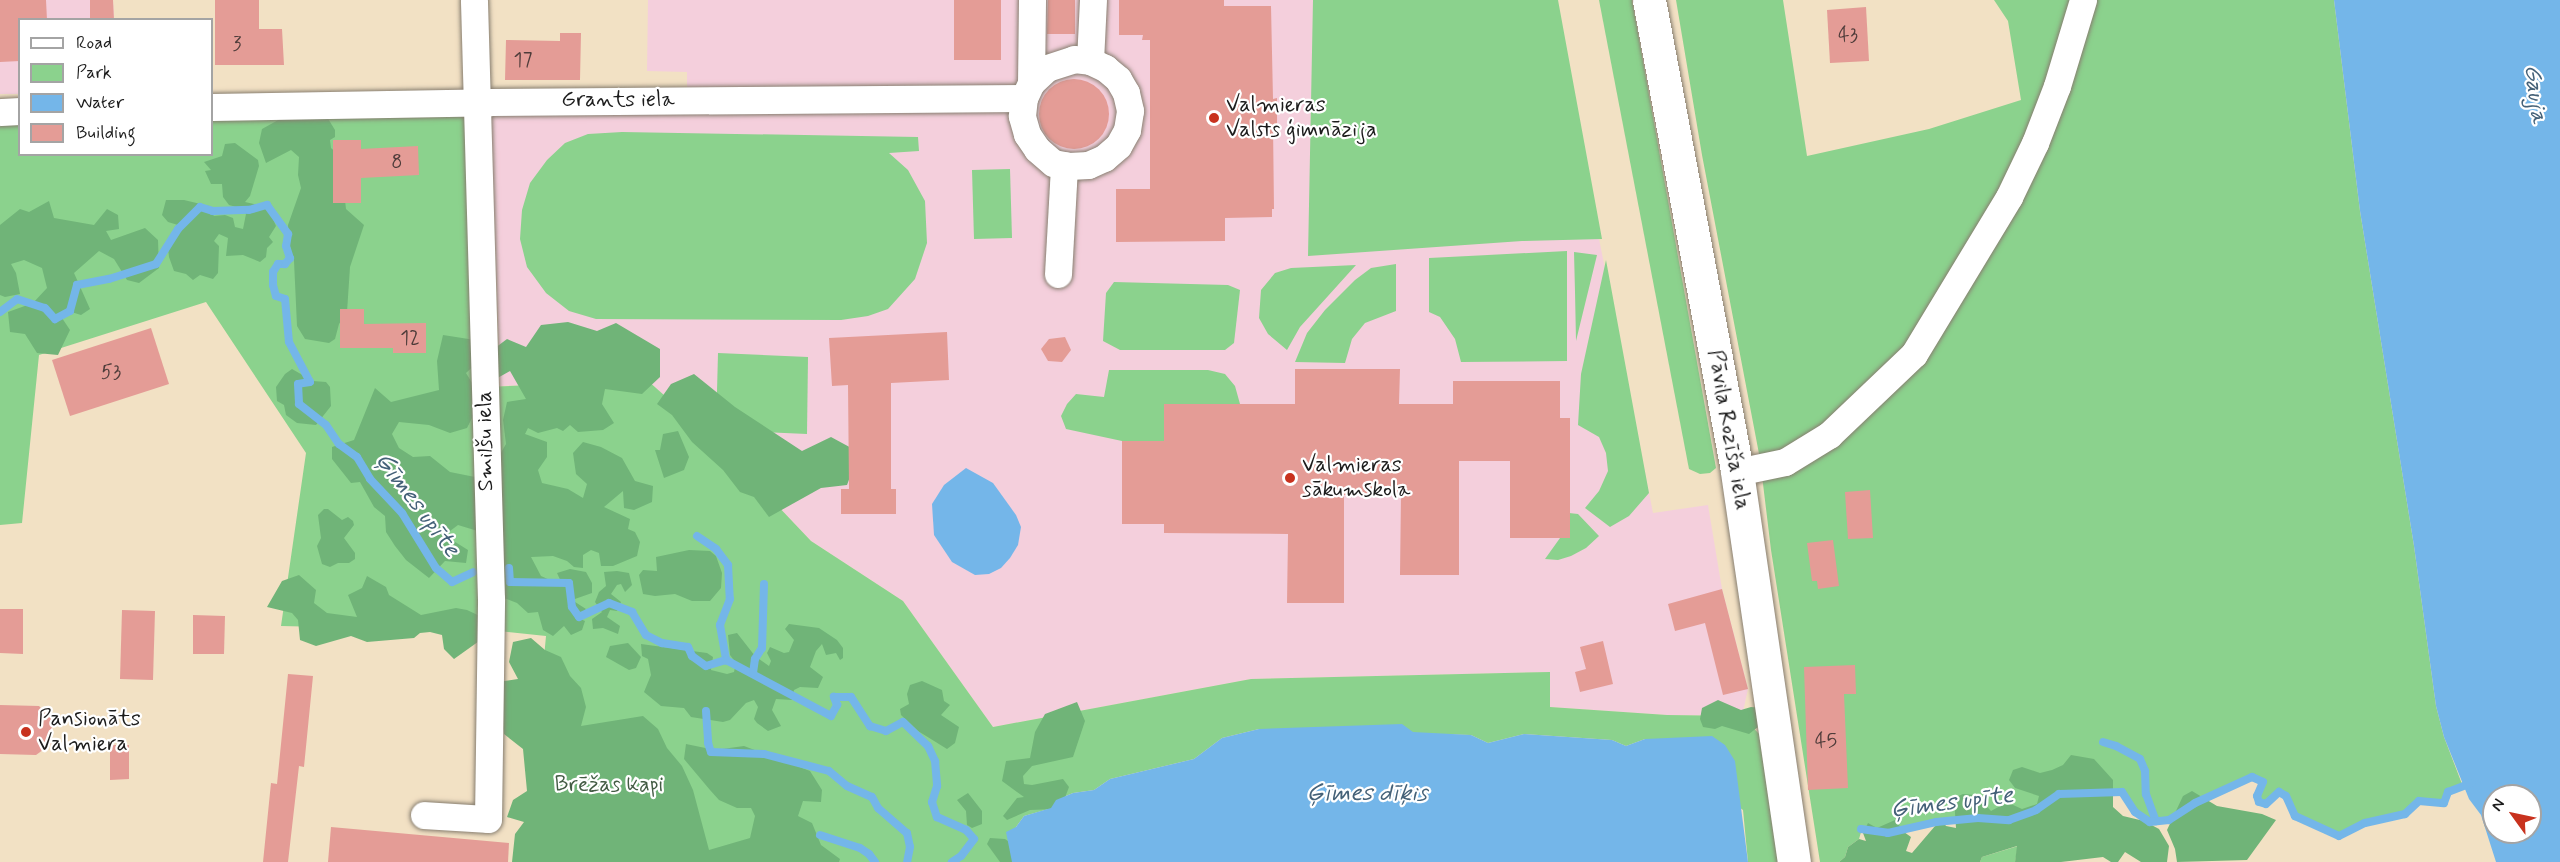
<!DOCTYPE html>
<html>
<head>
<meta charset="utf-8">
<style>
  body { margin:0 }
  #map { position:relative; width:2560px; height:862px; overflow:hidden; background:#f2e1c4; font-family:Mynerve,sans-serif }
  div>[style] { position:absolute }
  .built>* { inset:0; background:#f4cfdc }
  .green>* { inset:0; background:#8bd28d }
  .forest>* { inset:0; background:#70b478 }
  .water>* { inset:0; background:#74b6e9 }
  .stream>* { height:8px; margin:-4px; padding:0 4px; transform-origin:4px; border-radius:4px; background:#74b6e9 }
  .building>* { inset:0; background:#e49c96 }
  .round { border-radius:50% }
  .roads { filter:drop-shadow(0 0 2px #877e70) drop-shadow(0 0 2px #877e70) }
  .minor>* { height:27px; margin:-13.5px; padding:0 13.5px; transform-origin:13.5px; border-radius:13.5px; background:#fff }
  .tertiary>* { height:33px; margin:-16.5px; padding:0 16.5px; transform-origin:16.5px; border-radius:16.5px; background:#fff }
  .dots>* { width:16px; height:16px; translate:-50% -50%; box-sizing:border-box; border:3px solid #fff; border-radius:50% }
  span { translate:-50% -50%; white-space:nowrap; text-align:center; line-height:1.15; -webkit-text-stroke:4.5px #fff; paint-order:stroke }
  .number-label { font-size:20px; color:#4e3c3a }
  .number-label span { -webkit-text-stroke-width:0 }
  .street-label { font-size:22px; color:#1c1c1c }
  .poi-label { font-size:22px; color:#1c1c1c }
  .left { translate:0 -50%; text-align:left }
  .park-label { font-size:22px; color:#435c44 }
  .water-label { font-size:24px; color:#446178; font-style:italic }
  .legend { position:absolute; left:18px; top:18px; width:195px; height:138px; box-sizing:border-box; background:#fff; border:2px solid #a4a4a4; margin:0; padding:8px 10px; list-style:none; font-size:18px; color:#1c1c1c }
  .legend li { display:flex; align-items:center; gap:12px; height:30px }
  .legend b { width:30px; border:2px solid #a4a4a4 }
  .north { position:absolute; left:2482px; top:784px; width:60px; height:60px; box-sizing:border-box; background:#fff; border:2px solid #a4a4a4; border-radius:50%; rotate:303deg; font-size:16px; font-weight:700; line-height:24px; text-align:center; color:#1c1c1c }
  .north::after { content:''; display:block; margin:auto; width:21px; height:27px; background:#c8321e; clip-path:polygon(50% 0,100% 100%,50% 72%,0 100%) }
</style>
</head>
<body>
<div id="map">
  <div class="built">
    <i style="clip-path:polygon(0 0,113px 0,114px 19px,20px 20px,19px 94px,0 94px)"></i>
    <i style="clip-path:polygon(648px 0,1552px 0,1653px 513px,1708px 505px,1722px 589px,1748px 689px,1742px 716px,1667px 715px,1550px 707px,1550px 672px,1251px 679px,993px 727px,903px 601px,811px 541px,719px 444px,647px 380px,500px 386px,490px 89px,687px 93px,687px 72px,647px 71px)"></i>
  </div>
  <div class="green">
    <i style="clip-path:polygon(1313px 0,1558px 0,1602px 239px,1522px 241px,1308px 256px)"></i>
    <i style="clip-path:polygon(1599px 0,1632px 0,1716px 468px,1710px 473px,1700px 474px,1689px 469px)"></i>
    <i style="clip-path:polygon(1676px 0,1783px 0,1807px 156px,1929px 129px,2021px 100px,2008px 21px,1994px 0,2334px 0,2360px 211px,2414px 546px,2436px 706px,2444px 737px,2462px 784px,2448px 792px,2444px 803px,2419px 801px,2405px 814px,2365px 823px,2339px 836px,2295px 816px,2286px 796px,2279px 792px,2266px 804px,2259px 802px,2257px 796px,2263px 782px,2252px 777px,2195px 803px,2169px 820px,2150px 822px,2135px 812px,2122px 792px,2079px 794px,2036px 810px,1936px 822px,1888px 833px,1862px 829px,1859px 839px,1848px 847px,1845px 857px,1839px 862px,1820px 862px,1771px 550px,1760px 459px,1702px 155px)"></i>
    <i style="clip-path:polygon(477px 102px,485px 387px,647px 380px,719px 444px,811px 541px,903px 601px,993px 727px,1251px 679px,1550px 672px,1550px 707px,1667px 715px,1742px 716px,1761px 736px,1780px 862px,1748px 862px,1743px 810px,1645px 739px,1626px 746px,1612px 740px,1524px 734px,1488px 743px,1471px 735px,1259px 729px,1222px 738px,1194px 759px,1110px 779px,1094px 790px,1073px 793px,1056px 800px,1052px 808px,1024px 816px,1016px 827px,1011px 846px,1012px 862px,525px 862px,546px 636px,499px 631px,281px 626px,306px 453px,206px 302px,39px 355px,22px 523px,0 525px,0 112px,19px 111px,20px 154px,212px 154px,212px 107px)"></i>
    <i style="clip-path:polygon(622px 132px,918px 137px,919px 151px,889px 153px,908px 170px,925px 201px,927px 243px,915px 279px,888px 309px,868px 316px,841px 320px,596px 319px,569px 311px,546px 293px,527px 267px,520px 239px,522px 210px,530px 183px,547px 160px,565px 143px,588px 134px)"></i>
    <i style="clip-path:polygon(1010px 169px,1012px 238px,974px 239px,972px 170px)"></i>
    <i style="clip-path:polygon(1567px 251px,1567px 361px,1461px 362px,1455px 339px,1440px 317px,1429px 312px,1429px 258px)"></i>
    <i style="clip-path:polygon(1574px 252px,1597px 255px,1576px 341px,1575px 292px)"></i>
    <i style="clip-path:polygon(1606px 260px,1649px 493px,1629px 516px,1610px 527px,1585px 508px,1599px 491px,1608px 471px,1606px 453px,1599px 437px,1578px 425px,1581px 374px)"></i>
    <i style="clip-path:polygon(1396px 264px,1396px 311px,1365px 323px,1352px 339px,1345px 363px,1295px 362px,1307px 333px,1325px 310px,1355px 280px,1371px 268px)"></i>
    <i style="clip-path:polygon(1356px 265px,1300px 327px,1287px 350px,1268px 334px,1259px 318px,1261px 290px,1275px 273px,1291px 268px)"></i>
    <i style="clip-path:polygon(1114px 282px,1228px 285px,1240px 290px,1234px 343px,1225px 350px,1120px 350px,1103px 341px,1106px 293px)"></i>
    <i style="clip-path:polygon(718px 353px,808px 357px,807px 434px,716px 430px)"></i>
    <i style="clip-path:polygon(1109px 370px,1208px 370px,1225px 374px,1235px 386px,1240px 404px,1164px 404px,1164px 441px,1122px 441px,1066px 429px,1061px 416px,1067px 404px,1076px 394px,1104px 397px)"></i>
    <i style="clip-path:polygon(1569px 513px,1578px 514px,1599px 536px,1586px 548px,1571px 556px,1558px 560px,1545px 559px,1560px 538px,1570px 538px)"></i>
    <i style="clip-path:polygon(2018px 846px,2015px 862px,1980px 862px,1982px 857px)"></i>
  </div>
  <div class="forest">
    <i style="clip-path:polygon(327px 117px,335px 130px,335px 137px,330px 140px,331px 148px,340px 156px,346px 209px,364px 225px,350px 267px,347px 312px,339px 324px,335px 339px,329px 343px,305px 339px,297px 326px,294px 261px,289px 243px,288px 225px,301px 188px,298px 175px,299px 157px,291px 150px,266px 163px,259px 143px,262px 129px,280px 119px)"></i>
    <i style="clip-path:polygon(235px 143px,258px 160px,259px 166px,250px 196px,245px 202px,268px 207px,276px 226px,269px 237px,273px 242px,267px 248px,266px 257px,260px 262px,243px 255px,226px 256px,228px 238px,219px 234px,214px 241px,219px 246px,218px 273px,213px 279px,200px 275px,193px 280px,186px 274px,174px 271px,169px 257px,168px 248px,177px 233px,178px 225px,168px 222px,162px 215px,166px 200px,184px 200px,209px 206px,214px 216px,225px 215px,233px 218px,235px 227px,243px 229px,246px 214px,240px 208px,229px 205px,223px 197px,222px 184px,211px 184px,205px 171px,211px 170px,204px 162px,222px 156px,225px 144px)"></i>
    <i style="clip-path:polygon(49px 201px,54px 218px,94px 225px,107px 209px,118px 215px,119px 229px,106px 231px,111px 240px,145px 228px,158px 240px,159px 268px,139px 283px,127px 280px,114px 259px,99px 251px,74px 273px,90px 309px,81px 315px,68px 311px,62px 318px,70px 330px,58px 355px,37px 353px,25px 334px,10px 332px,8px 312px,33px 303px,47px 288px,42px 268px,24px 260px,11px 264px,16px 273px,20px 294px,5px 297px,0 295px,0 225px,20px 209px,29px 212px)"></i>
    <i style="clip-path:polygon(568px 322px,597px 331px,616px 323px,660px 349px,660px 377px,642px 394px,605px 389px,602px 404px,614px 423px,603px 430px,578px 432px,570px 425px,563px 431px,557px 428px,538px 433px,528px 428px,525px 434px,547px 442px,547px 457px,538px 470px,542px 483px,568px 489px,583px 498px,587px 484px,576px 474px,573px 453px,583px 442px,601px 447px,622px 458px,635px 481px,653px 486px,652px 502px,634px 510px,624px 508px,623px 491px,604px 507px,630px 519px,628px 529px,635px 532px,640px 542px,637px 556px,613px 566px,601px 566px,599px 553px,591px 550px,583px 555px,583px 568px,574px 567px,567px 561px,553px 556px,531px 557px,541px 576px,563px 586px,557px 573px,570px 569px,586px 572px,592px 583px,592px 593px,572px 600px,586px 609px,578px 618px,585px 621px,582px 630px,571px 635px,564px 626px,553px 636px,543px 630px,538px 612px,528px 613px,517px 603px,496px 595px,492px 468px,506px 444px,503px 420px,507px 402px,526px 399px,510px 371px,494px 380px,491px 351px,507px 339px,526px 347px,541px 325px)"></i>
    <i style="clip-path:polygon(443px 335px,475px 340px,480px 360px,466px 373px,474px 386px,474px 414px,467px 428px,450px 433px,429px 425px,399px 422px,392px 434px,399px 448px,413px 457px,430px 456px,450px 472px,480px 478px,481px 532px,458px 525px,442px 537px,452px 540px,468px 550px,466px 563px,445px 561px,429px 578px,406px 560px,395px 546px,386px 532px,385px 516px,374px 507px,360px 482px,351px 483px,332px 459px,332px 447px,354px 440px,375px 388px,391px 402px,439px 390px,437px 361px)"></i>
    <i style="clip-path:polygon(292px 369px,313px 381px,326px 382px,330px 387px,331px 406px,316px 425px,297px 423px,286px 415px,284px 405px,277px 401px,276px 387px,285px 374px)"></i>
    <i style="clip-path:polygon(694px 374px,735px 407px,802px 451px,831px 437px,855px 450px,854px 466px,847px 485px,821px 488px,769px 517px,754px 497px,740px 492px,723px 470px,692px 442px,672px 415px,657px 404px,671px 384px)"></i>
    <i style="clip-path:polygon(678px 431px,689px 457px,684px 470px,664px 478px,655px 450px,660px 450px,663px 434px)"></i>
    <i style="clip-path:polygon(324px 509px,328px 509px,342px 520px,348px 517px,353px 521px,354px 525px,344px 538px,355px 553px,355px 559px,349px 563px,338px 563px,330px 567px,322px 564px,317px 546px,321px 538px,318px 515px)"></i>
    <i style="clip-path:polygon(689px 550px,710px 551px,716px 556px,722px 573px,721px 588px,710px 601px,692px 601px,675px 594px,655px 596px,643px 594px,639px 575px,643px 570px,657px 571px,656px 557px)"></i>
    <i style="clip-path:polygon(617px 571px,629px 573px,632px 585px,625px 592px,621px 584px,617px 585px,611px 594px,621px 602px,617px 611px,610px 610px,607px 617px,620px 626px,618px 634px,603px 628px,593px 629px,592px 619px,602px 612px,595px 602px,599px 592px,606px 586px,604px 572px)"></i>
    <i style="clip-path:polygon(299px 575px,316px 590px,314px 603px,327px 613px,357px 617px,348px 595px,362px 588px,367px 576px,386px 587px,389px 595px,421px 615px,456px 608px,467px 610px,484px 618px,482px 639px,454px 659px,444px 649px,442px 635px,430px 632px,420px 633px,414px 638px,367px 642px,351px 636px,316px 646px,300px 640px,298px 620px,292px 613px,267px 607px,282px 581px)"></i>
    <i style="clip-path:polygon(789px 624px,819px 628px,837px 640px,843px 648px,843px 658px,840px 660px,836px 653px,826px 655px,822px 644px,816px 651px,810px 667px,823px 677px,818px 688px,800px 687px,794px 690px,792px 700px,776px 699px,772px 710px,781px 726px,768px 731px,757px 723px,754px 719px,758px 707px,754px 700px,746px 703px,730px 720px,723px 722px,691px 717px,684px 708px,661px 706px,644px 692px,651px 675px,648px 659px,642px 656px,641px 644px,707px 653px,713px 657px,711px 670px,727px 674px,734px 672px,736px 663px,730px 655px,728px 635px,737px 633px,755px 656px,769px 666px,771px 661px,767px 653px,770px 647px,784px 653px,789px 652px,794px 640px,785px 629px)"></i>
    <i style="clip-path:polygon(531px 638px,545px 650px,561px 657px,570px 676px,581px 688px,586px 707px,581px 726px,643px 716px,658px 729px,667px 748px,682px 766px,693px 790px,709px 850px,750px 838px,755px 816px,751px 808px,737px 808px,719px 800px,710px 790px,684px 759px,686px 744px,715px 750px,744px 746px,810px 771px,822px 790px,821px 802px,803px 801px,798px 816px,812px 823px,821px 845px,840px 859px,839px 862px,512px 862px,515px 834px,524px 822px,507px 817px,513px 800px,527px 791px,523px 749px,504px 734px,496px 693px,504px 681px,518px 679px,509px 662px,513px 642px)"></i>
    <i style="clip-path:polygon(628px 643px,641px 657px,636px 668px,629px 670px,606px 657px,610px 646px)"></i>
    <i style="clip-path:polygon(922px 681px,942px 690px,944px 701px,950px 705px,941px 715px,959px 727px,955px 743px,947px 749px,918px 731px,901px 715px,900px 709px,909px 704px,907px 694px,910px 685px)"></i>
    <i style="clip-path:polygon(1718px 700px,1741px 710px,1751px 707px,1762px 708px,1758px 727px,1749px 734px,1722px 726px,1715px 729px,1703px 727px,1700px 719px,1702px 708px)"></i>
    <i style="clip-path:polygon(1077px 702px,1085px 721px,1073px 757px,1032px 766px,1023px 776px,1024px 784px,1032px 785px,1063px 779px,1069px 787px,1063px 803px,1055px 809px,1030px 810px,1007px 820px,1003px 816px,1017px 798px,1024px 797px,1002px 781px,1006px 761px,1030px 758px,1035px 732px,1045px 714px)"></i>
    <i style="clip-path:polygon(2071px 755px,2094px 759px,2113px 780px,2113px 807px,2123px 816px,2144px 821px,2159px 829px,2169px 846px,2167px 862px,2141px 862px,2125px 852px,2118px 862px,2111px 862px,2103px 857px,2061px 862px,2015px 862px,2017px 846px,1982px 857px,1980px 862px,1839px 862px,1845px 857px,1848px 847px,1859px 839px,1866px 841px,1863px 833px,1868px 823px,1877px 828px,1895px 820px,1904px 832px,1911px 837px,1906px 851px,1912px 853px,1941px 819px,1946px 826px,1956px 828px,1954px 798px,1963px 794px,1976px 795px,1991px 811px,2002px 805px,2011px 804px,2022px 809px,2037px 804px,2039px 796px,2015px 788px,2009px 780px,2013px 770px,2022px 767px,2040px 773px,2052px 770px,2063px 765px)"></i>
    <i style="clip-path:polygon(2192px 791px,2217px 806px,2262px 814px,2276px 820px,2247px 860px,2177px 862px,2175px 849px,2167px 830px,2183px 796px)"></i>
    <i style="clip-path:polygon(968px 793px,982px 811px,982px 824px,972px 828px,967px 825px,966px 811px,957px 800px)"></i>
    <i style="clip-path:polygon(990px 838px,1005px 839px,1024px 852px,1013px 862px,1000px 862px,987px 844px)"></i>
  </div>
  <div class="water">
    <i style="clip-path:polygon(evenodd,2334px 0,2560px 0,2560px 862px,2496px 862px,2481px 815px,2469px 799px,2444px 737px,2436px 706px,2414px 546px,2360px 211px,2334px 0,2494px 796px,2530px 796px,2530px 832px,2494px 832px,2494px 796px)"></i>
    <i style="clip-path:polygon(966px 468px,993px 483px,1016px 515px,1021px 527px,1018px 545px,1010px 558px,1001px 568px,989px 574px,975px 575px,952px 562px,934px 535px,932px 504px,944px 485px)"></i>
    <i style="clip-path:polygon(1402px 724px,1413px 732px,1471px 735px,1488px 743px,1524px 734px,1612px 740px,1626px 746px,1645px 739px,1712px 736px,1725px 745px,1735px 761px,1748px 862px,1012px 862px,1006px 832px,1016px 827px,1024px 816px,1051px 808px,1056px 800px,1073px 793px,1094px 790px,1110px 779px,1194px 759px,1222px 738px,1259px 729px)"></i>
  </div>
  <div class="stream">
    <i style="left:0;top:312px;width:21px;rotate:-37deg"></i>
    <i style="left:17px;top:299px;width:29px;rotate:18deg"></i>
    <i style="left:45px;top:308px;width:15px;rotate:48deg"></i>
    <i style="left:55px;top:319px;width:17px;rotate:-28deg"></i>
    <i style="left:70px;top:311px;width:27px;rotate:-75deg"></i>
    <i style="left:77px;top:285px;width:33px;rotate:-11deg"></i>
    <i style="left:109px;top:279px;width:49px;rotate:-17.7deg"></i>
    <i style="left:156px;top:264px;width:41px;rotate:-57.8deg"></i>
    <i style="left:178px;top:229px;width:31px;rotate:-45deg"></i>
    <i style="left:200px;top:207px;width:14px;rotate:17deg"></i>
    <i style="left:213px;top:211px;width:36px;rotate:-2deg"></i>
    <i style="left:249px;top:210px;width:19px;rotate:-16deg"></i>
    <i style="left:267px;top:205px;width:36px;rotate:54deg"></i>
    <i style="left:288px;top:234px;width:12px;rotate:99deg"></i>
    <i style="left:286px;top:246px;width:13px;rotate:72deg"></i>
    <i style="left:290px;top:258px;width:8px;rotate:130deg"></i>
    <i style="left:285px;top:264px;width:7px;rotate:180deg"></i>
    <i style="left:278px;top:264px;width:9px;rotate:122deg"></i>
    <i style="left:273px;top:272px;width:13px;rotate:90deg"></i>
    <i style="left:273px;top:285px;width:11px;rotate:75deg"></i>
    <i style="left:276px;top:296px;width:9px;rotate:18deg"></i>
    <i style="left:285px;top:299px;width:43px;rotate:84.7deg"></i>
    <i style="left:289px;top:342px;width:45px;rotate:62.3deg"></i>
    <i style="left:310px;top:382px;width:12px;rotate:171deg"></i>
    <i style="left:298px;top:384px;width:20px;rotate:87deg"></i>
    <i style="left:299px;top:404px;width:34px;rotate:38deg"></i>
    <i style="left:326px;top:425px;width:23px;rotate:56deg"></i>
    <i style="left:339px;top:444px;width:22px;rotate:36deg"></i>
    <i style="left:357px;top:457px;width:26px;rotate:59deg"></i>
    <i style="left:370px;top:479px;width:47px;rotate:46.7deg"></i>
    <i style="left:402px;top:513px;width:65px;rotate:58.3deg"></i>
    <i style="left:436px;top:568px;width:21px;rotate:41deg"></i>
    <i style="left:452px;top:582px;width:23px;rotate:-25deg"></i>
    <i style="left:697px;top:536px;width:23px;rotate:34deg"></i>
    <i style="left:716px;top:549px;width:20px;rotate:53deg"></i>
    <i style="left:728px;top:565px;width:34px;rotate:87deg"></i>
    <i style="left:730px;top:599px;width:28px;rotate:111deg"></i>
    <i style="left:720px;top:625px;width:36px;rotate:80deg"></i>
    <i style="left:509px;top:568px;width:14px;rotate:86deg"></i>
    <i style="left:510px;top:582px;width:59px;rotate:1deg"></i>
    <i style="left:569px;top:583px;width:24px;rotate:83deg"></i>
    <i style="left:572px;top:607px;width:12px;rotate:55deg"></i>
    <i style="left:579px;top:617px;width:33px;rotate:-25deg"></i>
    <i style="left:609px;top:603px;width:25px;rotate:21deg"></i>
    <i style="left:632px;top:612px;width:27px;rotate:59deg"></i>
    <i style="left:646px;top:635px;width:18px;rotate:27deg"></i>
    <i style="left:662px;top:643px;width:26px;rotate:9deg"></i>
    <i style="left:688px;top:647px;width:10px;rotate:66deg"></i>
    <i style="left:692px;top:656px;width:17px;rotate:36deg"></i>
    <i style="left:706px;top:666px;width:21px;rotate:-17deg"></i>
    <i style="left:726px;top:660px;width:119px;rotate:28.1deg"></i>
    <i style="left:831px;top:716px;width:13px;rotate:-61deg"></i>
    <i style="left:837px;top:705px;width:9px;rotate:-111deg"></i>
    <i style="left:834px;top:697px;width:17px"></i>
    <i style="left:851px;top:697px;width:35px;rotate:57deg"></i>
    <i style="left:870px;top:726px;width:17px;rotate:17deg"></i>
    <i style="left:886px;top:731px;width:19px;rotate:-28deg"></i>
    <i style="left:903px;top:722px;width:35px;rotate:44deg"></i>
    <i style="left:928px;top:746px;width:17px;rotate:65deg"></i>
    <i style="left:935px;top:761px;width:25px;rotate:85deg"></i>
    <i style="left:937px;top:786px;width:17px;rotate:107deg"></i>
    <i style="left:932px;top:802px;width:16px;rotate:72deg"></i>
    <i style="left:937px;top:817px;width:32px;rotate:24deg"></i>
    <i style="left:966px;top:830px;width:12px;rotate:48deg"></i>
    <i style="left:974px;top:839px;width:21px;rotate:127deg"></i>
    <i style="left:961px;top:856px;width:11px;rotate:146deg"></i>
    <i style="left:753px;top:673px;width:14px;rotate:-82deg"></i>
    <i style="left:755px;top:659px;width:13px;rotate:-58deg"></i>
    <i style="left:762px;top:648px;width:64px;rotate:-88.2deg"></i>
    <i style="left:706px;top:711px;width:32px;rotate:86deg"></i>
    <i style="left:708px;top:743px;width:9px;rotate:72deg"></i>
    <i style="left:711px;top:752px;width:53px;rotate:2.2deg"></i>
    <i style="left:764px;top:754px;width:67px;rotate:14.7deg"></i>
    <i style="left:829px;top:771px;width:23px;rotate:40deg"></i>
    <i style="left:847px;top:786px;width:27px;rotate:24deg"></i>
    <i style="left:872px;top:797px;width:13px;rotate:61deg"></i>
    <i style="left:878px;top:808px;width:38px;rotate:41deg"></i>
    <i style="left:907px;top:833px;width:14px;rotate:78deg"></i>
    <i style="left:910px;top:847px;width:15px;rotate:101deg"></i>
    <i style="left:2103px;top:742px;width:14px;rotate:17deg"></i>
    <i style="left:2116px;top:746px;width:27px;rotate:28deg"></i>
    <i style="left:2140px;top:759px;width:13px;rotate:67deg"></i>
    <i style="left:2145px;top:771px;width:23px;rotate:88deg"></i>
    <i style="left:2146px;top:794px;width:29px;rotate:70deg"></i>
    <i style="left:1861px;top:829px;width:27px;rotate:8deg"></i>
    <i style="left:1888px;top:833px;width:49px;rotate:-12.9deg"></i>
    <i style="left:1936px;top:822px;width:42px;rotate:-5.4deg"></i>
    <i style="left:1978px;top:818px;width:31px;rotate:4deg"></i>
    <i style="left:2009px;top:820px;width:29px;rotate:-20deg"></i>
    <i style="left:2036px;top:810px;width:28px;rotate:-35deg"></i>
    <i style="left:2059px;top:794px;width:63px;rotate:-1.8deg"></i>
    <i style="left:2122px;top:792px;width:24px;rotate:57deg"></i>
    <i style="left:2135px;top:812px;width:18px;rotate:34deg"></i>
    <i style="left:2150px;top:822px;width:19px;rotate:-6deg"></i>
    <i style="left:2169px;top:820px;width:31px;rotate:-33deg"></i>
    <i style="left:2195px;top:803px;width:63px;rotate:-24.5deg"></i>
    <i style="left:2252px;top:777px;width:12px;rotate:24deg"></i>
    <i style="left:2263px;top:782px;width:15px;rotate:113deg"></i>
    <i style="left:2257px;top:796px;width:6px;rotate:72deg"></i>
    <i style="left:2259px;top:802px;width:7px;rotate:16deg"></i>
    <i style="left:2266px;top:804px;width:18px;rotate:-43deg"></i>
    <i style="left:2279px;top:792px;width:8px;rotate:30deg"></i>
    <i style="left:2286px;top:796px;width:22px;rotate:66deg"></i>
    <i style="left:2295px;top:816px;width:48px;rotate:24.4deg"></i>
    <i style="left:2339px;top:836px;width:29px;rotate:-27deg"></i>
    <i style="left:2365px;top:823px;width:41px;rotate:-12.7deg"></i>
    <i style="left:2405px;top:814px;width:19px;rotate:-43deg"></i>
    <i style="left:2419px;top:801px;width:25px;rotate:5deg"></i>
    <i style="left:2444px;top:803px;width:12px;rotate:-70deg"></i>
    <i style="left:2448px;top:792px;width:25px;rotate:-21deg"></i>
    <i style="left:820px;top:835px;width:42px;rotate:18deg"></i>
    <i style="left:860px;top:848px;width:11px;rotate:34deg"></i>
    <i style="left:869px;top:854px;width:10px;rotate:53deg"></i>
  </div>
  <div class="building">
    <i style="clip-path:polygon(0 0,46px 0,47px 20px,20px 20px,20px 61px,0 62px)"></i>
    <i style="clip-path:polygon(90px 0,113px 0,114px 20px,90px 20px)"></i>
    <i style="clip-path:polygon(215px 0,259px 0,259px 29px,282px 29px,284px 65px,215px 65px)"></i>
    <i style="clip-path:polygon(954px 0,1001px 0,1001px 60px,954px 60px)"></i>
    <i style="clip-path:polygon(1048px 0,1075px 0,1075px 34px,1047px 34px)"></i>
    <i style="clip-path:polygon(1119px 0,1224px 0,1224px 6px,1271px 6px,1273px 99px,1277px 98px,1277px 125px,1273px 125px,1274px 209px,1272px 209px,1272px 217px,1225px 218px,1225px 241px,1116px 242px,1116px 189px,1150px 189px,1150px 40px,1142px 40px,1143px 35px,1119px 35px)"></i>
    <i style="clip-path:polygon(1866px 7px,1869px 61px,1830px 63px,1827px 10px)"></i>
    <i style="clip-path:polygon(560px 33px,581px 33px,580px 80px,505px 80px,506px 40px,560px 41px)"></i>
    <i class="round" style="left:1039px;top:79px;width:70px;height:70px"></i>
    <i style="clip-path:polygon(333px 140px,361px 140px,361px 149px,418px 146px,419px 175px,361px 178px,361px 203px,333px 203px)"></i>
    <i style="clip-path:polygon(340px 309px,364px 309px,364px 324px,426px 323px,426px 353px,393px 353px,393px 348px,340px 348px)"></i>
    <i style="clip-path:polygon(151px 328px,169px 384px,70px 416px,52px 360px)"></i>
    <i style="clip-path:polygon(947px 332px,949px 380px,891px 383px,891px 489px,896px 489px,896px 514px,841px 514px,841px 489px,849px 489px,848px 385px,832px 386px,829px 338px)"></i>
    <i style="clip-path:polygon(1065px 337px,1071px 350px,1062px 362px,1048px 361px,1041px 349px,1049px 339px)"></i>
    <i style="clip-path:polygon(1295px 369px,1400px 369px,1399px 404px,1453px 404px,1453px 381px,1560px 381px,1560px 418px,1570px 418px,1570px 538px,1510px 538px,1510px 461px,1459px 461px,1459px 575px,1400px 575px,1401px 495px,1344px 495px,1344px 603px,1287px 603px,1288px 534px,1164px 533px,1164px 524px,1122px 524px,1122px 441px,1164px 441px,1164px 404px,1295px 404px)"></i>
    <i style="clip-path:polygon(1870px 490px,1873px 538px,1848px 539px,1845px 492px)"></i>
    <i style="clip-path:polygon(1833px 540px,1839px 586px,1818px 589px,1817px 581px,1812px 581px,1807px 543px)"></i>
    <i style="clip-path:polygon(1722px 589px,1748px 689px,1723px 695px,1705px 623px,1675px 631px,1668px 604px)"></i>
    <i style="clip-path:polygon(0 609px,23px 609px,23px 654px,0 653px)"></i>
    <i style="clip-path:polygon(122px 610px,155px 611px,153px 680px,120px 679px)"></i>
    <i style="clip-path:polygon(193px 615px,225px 616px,224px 654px,193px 654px)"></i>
    <i style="clip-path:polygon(1603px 641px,1613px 684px,1580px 692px,1575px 672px,1586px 669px,1580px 647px)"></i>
    <i style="clip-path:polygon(1855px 665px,1856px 694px,1844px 694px,1848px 788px,1808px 790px,1804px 667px)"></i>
    <i style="clip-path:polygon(288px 674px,313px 676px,304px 767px,299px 766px,288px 862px,263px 862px,271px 783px,277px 784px)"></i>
    <i style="clip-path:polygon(0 705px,39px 706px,52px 720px,51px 744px,36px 755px,0 754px)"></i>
    <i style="clip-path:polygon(110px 745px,129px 745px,129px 779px,110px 780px)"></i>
    <i style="clip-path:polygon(331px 827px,509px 843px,508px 862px,328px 862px)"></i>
  </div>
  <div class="roads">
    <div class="minor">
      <i style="left:1074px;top:59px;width:16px;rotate:7deg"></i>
      <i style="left:1090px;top:61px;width:17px;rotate:25deg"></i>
      <i style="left:1105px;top:68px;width:17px;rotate:40deg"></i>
      <i style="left:1118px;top:79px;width:16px;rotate:60deg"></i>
      <i style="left:1126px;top:93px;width:18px;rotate:77deg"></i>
      <i style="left:1130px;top:111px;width:19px;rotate:99deg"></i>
      <i style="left:1127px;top:130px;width:18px;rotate:119deg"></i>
      <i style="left:1118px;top:146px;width:18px;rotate:139deg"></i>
      <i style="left:1104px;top:158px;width:17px;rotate:156deg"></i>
      <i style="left:1088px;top:165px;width:19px;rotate:177deg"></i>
      <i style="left:1069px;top:166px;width:16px;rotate:-169deg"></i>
      <i style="left:1053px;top:163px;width:21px;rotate:-139deg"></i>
      <i style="left:1037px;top:149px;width:18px;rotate:-124deg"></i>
      <i style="left:1027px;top:134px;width:19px;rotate:-106deg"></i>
      <i style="left:1022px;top:116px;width:18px;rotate:-84deg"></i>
      <i style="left:1024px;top:98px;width:17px;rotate:-65deg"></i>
      <i style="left:1031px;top:83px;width:22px;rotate:-43deg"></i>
      <i style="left:1047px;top:68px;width:28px;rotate:-18deg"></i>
      <i style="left:1090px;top:61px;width:61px;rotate:-87.2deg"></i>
      <i style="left:1031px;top:83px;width:83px;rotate:-89.3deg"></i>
      <i style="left:212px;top:107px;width:279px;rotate:-1deg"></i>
      <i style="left:491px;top:102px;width:533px;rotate:-0.43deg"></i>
      <i style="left:0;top:112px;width:20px;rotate:-3deg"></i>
      <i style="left:1058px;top:274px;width:109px;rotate:-86.8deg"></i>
      <i style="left:1737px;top:472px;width:49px;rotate:-11.8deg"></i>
      <i style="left:1785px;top:462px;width:52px;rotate:-31.5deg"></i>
      <i style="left:1829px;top:435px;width:117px;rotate:-43.6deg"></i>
      <i style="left:1914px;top:354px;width:184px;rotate:-58.8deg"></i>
      <i style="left:2009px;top:197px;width:60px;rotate:-64.3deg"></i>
      <i style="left:2035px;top:143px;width:61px;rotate:-68.9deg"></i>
      <i style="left:2057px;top:86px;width:90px;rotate:-73.2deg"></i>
      <i style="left:424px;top:815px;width:64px;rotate:3.6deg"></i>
      <i style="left:488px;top:819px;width:220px;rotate:-89.2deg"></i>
      <i style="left:491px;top:599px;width:599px;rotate:-91.63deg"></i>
    </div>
    <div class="tertiary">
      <i style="left:1649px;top:0;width:480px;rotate:79.4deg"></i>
      <i style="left:1737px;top:472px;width:394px;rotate:81.7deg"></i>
    </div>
  </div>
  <div class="dots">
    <i style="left:1214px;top:118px;background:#c8321e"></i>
    <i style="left:1290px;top:478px;background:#c8321e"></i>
    <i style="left:26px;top:732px;background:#c8321e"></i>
  </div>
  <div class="number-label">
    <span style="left:1848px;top:35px">43</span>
    <span style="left:237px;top:44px">3</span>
    <span style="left:523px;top:60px">17</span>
    <span style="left:397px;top:162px">8</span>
    <span style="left:410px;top:338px">12</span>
    <span style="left:111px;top:372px">53</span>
    <span style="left:1826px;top:741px">45</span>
  </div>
  <div class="street-label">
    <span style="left:618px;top:101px">Grants iela</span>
    <span style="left:1728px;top:430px;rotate:80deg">Pāvila Rozīša iela</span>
    <span style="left:486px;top:441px;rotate:-91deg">Smilšu iela</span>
  </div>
  <div class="poi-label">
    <span class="left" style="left:1226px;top:118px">Valmieras<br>Valsts ģimnāzija</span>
    <span class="left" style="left:1302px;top:478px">Valmieras<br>sākumskola</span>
    <span class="left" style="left:38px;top:732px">Pansionāts<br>Valmiera</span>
  </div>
  <div class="park-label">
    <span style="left:609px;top:786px">Brēžas kapi</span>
  </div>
  <div class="water-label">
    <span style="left:2535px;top:94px;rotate:83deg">Gauja</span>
    <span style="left:417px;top:505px;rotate:53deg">Ģīmes upīte</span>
    <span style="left:1367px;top:794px">Ģīmes dīķis</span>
    <span style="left:1952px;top:803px;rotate:-7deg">Ģīmes upīte</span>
  </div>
  <ul class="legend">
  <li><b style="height:8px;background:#fff"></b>Road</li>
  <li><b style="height:16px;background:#8bd28d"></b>Park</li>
  <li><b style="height:16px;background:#74b6e9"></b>Water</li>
  <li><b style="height:16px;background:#e49c96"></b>Building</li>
  </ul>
  <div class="north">N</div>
</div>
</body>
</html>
